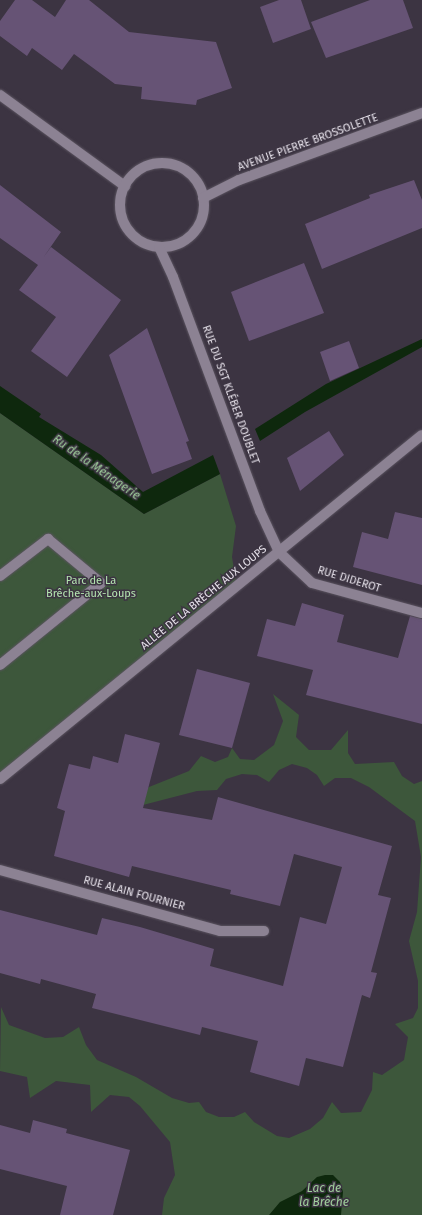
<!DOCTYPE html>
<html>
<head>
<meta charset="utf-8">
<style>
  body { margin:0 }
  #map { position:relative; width:422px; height:1215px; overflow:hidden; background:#3c3442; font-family:"Fira Sans",sans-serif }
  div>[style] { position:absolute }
  .green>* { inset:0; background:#3d573b }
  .water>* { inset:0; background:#0e280d }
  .building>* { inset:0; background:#665375 }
  .roads { filter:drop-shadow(0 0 1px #5a535f) drop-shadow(0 0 1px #5a535f) }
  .minor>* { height:10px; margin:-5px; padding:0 5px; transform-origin:5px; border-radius:5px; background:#8c8293 }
  .minor>.ring { margin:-5px; padding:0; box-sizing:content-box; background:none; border:10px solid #8c8293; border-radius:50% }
  span { translate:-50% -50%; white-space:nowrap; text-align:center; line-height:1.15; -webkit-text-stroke:3px #3c3442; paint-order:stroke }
  .street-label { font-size:11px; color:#e7e2eb }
  .park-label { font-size:11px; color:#b3e4af }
  .water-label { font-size:12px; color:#a0d09c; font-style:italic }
</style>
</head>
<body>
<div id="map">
  <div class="green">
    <i style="clip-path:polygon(0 413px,144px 514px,220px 474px,236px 526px,232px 557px,237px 587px,0 779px)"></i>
    <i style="clip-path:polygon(273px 694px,299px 715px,296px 737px,309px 750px,331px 750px,348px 730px,348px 753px,355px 764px,394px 762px,402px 776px,414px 784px,422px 781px,422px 1215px,162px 1215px,164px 1198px,175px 1175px,170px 1142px,140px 1106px,129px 1097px,110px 1095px,91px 1112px,90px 1085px,56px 1081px,30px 1098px,27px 1077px,0 1071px,1px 1007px,9px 1025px,45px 1038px,63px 1037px,79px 1027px,86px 1045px,97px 1060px,136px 1077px,172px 1098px,189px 1103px,199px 1102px,206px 1112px,219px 1117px,234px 1117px,245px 1112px,254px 1122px,277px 1136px,289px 1138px,310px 1129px,323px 1118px,332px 1102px,341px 1113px,361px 1112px,372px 1090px,373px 1072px,382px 1075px,404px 1060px,408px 1037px,395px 1024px,413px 1018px,418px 1008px,418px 981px,409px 941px,417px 912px,421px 857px,415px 821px,369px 787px,351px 778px,335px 778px,324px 786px,317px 775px,307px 768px,292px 764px,279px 770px,269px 782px,257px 775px,242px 774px,226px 779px,217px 790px,197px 791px,139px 806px,140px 796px,149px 787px,189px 771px,201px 756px,215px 762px,228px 757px,232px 748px,240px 759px,254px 760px,274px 745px,283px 721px)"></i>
  </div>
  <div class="water">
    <i style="clip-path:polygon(422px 339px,422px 347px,305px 412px,260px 441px,255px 429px,326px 384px)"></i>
    <i style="clip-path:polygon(0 386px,41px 414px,39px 417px,101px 455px,143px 492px,213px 455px,220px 474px,144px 514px,0 413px)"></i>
    <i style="clip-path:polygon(325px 1175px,333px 1175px,340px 1182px,343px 1192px,341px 1215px,269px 1215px,280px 1202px,302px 1191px,317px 1177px)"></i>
  </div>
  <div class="building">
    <i style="clip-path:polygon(15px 0,32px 0,55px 17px,66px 0,89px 0,129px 32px,216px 42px,232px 88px,197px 100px,196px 105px,141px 99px,142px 87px,115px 84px,74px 54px,62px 70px,32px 48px,27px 56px,0 36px,0 21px)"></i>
    <i style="clip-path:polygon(279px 0,301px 0,311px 29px,273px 43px,260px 7px)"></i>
    <i style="clip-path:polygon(370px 0,403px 0,413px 28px,326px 58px,311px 22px)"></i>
    <i style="clip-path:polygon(414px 180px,422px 200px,422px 228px,322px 269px,305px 224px,370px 198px,369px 195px)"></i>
    <i style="clip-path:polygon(0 185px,61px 232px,43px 258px,51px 247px,121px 300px,67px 377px,31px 351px,56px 317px,19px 290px,38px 265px,0 238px)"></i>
    <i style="clip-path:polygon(304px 263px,324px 313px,249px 341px,231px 292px)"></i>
    <i style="clip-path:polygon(147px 328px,189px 441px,186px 442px,192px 459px,152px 474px,109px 355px)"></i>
    <i style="clip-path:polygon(349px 341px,359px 368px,330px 381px,320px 352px)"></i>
    <i style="clip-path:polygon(329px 431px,344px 455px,300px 491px,287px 458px)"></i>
    <i style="clip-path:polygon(395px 512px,422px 518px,422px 585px,353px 567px,362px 532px,388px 539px)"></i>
    <i style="clip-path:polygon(302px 603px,344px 615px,337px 642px,398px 658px,410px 616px,422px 619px,422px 724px,306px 695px,313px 670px,257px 656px,267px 619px,295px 626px)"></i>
    <i style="clip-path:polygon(197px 669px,250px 683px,232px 748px,179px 735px)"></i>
    <i style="clip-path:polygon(125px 734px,160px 743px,143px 808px,212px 820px,218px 797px,392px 846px,378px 895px,391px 898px,371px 972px,377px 973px,370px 998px,362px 995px,343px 1067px,306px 1058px,299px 1086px,250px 1072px,258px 1041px,202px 1027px,200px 1035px,92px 1008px,96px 994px,41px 979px,40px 984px,0 973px,0 910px,97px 935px,102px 918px,140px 927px,214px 949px,210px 966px,283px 986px,300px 917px,326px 924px,342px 867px,294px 854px,280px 906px,230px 894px,231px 890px,132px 866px,129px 877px,54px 856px,65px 811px,57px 808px,69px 764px,90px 769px,93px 756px,118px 763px)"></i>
    <i style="clip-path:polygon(33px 1120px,67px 1129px,66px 1133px,130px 1150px,113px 1215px,60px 1215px,67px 1186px,0 1169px,0 1125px,30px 1133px)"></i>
  </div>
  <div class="roads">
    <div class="minor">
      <i style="left:0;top:95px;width:155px;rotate:36.1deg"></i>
      <i class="ring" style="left:120px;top:163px;width:74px;height:74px"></i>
      <i style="left:203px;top:198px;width:40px;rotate:-26.6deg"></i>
      <i style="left:239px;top:180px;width:195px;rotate:-20.1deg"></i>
      <i style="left:159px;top:247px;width:33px;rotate:65deg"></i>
      <i style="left:173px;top:277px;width:250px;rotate:69.6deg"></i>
      <i style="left:260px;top:511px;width:45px;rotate:65.1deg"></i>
      <i style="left:279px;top:552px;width:45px;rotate:43.2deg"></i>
      <i style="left:312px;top:583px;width:114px;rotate:15.3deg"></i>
      <i style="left:0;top:576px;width:61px;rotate:-37.6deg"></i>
      <i style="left:48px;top:539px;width:69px;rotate:39.7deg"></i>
      <i style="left:101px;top:583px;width:130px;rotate:140.9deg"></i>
      <i style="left:0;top:779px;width:544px;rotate:-39.19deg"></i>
      <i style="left:0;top:870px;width:228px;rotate:15.5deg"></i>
      <i style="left:220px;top:931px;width:44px"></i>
    </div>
  </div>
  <div class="street-label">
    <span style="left:308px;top:143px;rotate:-20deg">AVENUE PIERRE BROSSOLETTE</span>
    <span style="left:230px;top:395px;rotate:70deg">RUE DU SGT KLÉBER DOUBLET</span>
    <span style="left:349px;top:580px;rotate:17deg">RUE DIDEROT</span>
    <span style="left:204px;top:598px;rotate:-39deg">ALLÉE DE LA BRÈCHE AUX LOUPS</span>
    <span style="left:134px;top:894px;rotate:15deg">RUE ALAIN FOURNIER</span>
  </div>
  <div class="park-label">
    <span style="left:91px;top:588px">Parc de La<br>Brêche-aux-Loups</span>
  </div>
  <div class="water-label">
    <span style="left:96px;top:468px;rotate:35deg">Ru de la Ménagerie</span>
    <span style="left:324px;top:1196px">Lac de<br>la Brêche</span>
  </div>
</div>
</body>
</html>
